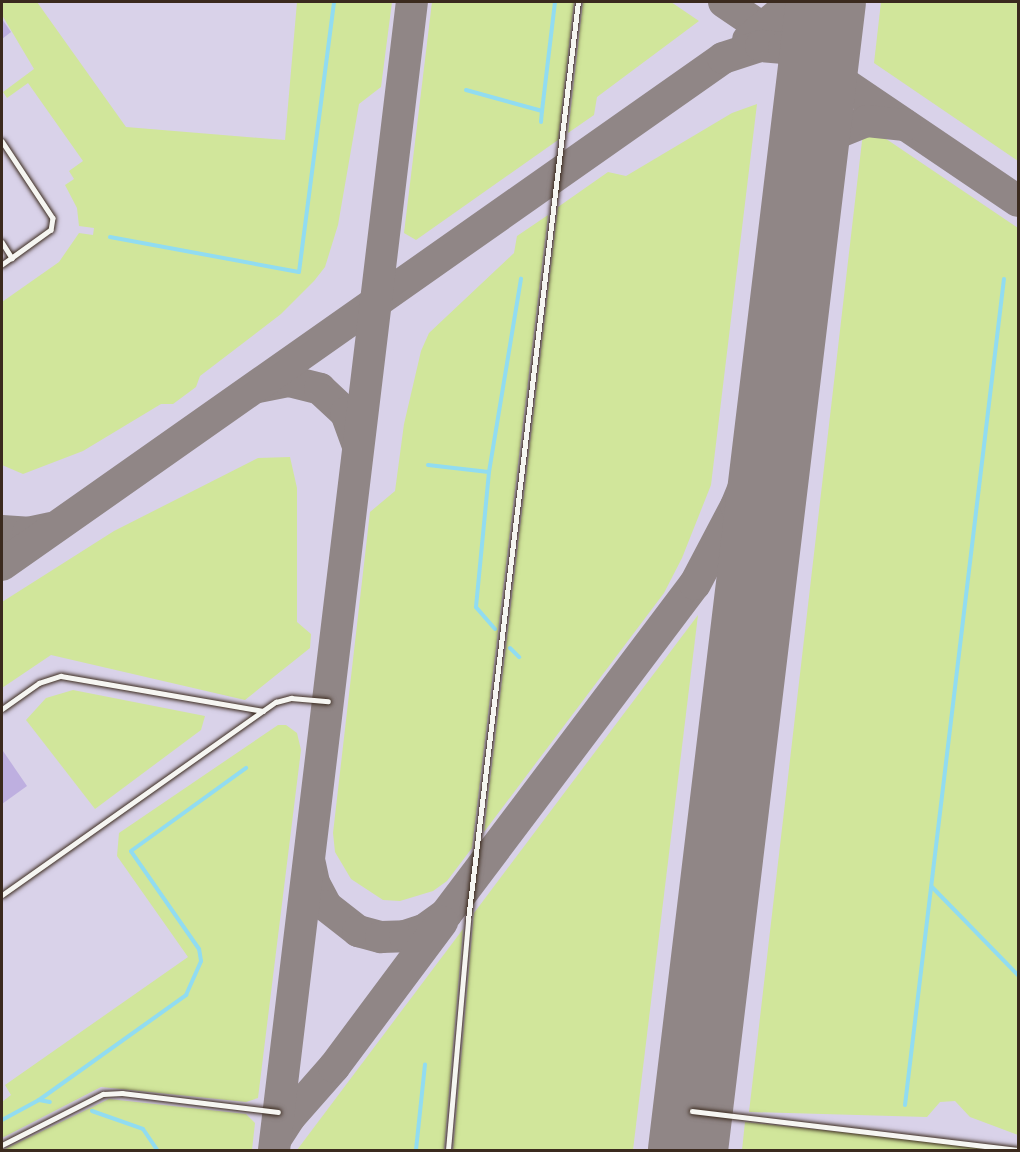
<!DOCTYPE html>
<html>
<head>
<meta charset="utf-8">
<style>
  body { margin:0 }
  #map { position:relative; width:1020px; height:1152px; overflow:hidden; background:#e5e1ed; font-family:Mali,sans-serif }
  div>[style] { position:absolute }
  .built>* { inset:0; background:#d9d2e9 }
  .green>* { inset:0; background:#d1e69b }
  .stream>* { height:4px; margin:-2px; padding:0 2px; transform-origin:2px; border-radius:2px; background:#91dcf1 }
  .taxiway>* { height:32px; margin:-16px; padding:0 16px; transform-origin:16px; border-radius:16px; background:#908686 }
  .runway>* { height:80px; margin:-40px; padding:0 40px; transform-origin:40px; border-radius:40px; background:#908686 }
  .building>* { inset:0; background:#beafe0 }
  .roads { filter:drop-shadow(0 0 2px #3b2a1e) drop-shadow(0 0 2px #3b2a1e) }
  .lane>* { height:4.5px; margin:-2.25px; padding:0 2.25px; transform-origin:2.25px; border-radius:2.25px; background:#f6f6f2 }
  span { translate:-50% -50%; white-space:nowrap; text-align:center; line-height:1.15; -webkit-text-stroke:5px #f6f6f2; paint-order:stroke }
  .frame { position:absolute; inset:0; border:3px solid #3b2a1e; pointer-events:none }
</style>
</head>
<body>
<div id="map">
  <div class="built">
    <i style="clip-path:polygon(2px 2px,1018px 2px,1018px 1150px,2px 1150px)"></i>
  </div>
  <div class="green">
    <i style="clip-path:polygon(2px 2px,37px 2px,126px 127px,285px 140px,297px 2px,392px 2px,381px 87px,359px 104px,338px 225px,325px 267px,314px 281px,281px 314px,200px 376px,196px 387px,173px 404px,161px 404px,83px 451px,23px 474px,2px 465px,2px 302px,59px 262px,79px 233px,93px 235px,94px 228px,79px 226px,77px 208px,65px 185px,74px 179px,69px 171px,83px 161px,28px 83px,7px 98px,3px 92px,34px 69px,2px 15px)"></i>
    <i style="clip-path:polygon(432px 2px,574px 2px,558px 140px,416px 240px,404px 233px)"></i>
    <i style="clip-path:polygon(583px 2px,671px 2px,699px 21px,597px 97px,594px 115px,568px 133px)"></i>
    <i style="clip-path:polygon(881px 2px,1018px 2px,1018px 161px,874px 63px)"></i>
    <i style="clip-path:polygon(757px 104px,711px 485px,682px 558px,664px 593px,484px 832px,558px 207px,608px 172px,626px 176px,732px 113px)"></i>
    <i style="clip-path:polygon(864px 124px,1018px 228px,1018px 1135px,970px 1117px,955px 1101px,940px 1102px,927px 1117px,749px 1112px)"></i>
    <i style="clip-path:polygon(548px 215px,472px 848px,447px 881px,433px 891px,400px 901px,383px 900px,351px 879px,335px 852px,333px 833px,370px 512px,395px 491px,404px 424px,421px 351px,429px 333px,514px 253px,517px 236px)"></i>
    <i style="clip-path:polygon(290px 457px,297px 488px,297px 622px,311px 634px,310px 648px,245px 700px,51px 655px,2px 688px,2px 602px,114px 531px,258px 458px)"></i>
    <i style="clip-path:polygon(698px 615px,633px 1150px,453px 1150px,474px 913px)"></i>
    <i style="clip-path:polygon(73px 690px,205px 716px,201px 730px,95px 809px,26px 720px,46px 698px)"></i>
    <i style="clip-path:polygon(278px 725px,286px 725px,297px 733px,301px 750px,258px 1098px,246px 1102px,101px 1087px,2px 1138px,2px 1102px,11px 1095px,5px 1085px,188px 957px,117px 856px,119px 833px)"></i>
    <i style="clip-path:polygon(463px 929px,444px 1150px,297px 1150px)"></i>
    <i style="clip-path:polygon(109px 1099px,246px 1114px,255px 1123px,252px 1150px,3px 1150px)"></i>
    <i style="clip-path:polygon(745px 1122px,925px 1141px,994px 1150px,742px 1150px)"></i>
  </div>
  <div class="stream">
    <i style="left:466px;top:90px;width:79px;rotate:15.4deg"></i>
    <i style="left:542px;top:111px;width:110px;rotate:-83.2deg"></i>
    <i style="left:541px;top:122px;width:11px;rotate:-85deg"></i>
    <i style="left:110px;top:237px;width:192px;rotate:10.5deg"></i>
    <i style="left:299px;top:272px;width:272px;rotate:-82.6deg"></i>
    <i style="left:428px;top:465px;width:61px;rotate:6.5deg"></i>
    <i style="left:495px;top:629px;width:29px;rotate:-131deg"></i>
    <i style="left:476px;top:607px;width:136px;rotate:-84.5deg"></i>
    <i style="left:489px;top:472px;width:196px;rotate:-80.6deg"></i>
    <i style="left:510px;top:648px;width:13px;rotate:45deg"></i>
    <i style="left:932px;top:887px;width:123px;rotate:45.7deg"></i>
    <i style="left:39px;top:1100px;width:181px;rotate:-35.5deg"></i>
    <i style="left:186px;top:995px;width:37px;rotate:-66deg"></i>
    <i style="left:201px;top:961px;width:12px;rotate:-99deg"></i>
    <i style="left:199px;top:949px;width:119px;rotate:-124.8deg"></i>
    <i style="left:131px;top:851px;width:142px;rotate:-35.8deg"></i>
    <i style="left:905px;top:1105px;width:832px;rotate:-83.17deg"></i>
    <i style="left:92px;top:1111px;width:54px;rotate:19.4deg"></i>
    <i style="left:143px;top:1129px;width:25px;rotate:56deg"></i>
    <i style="left:2px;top:1120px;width:42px;rotate:-28.4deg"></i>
    <i style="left:39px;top:1100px;width:11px;rotate:10deg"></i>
    <i style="left:416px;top:1150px;width:86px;rotate:-84deg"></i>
  </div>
  <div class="taxiway">
    <i style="left:724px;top:2px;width:355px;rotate:34.1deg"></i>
    <i style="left:748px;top:40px;width:59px;rotate:-40.2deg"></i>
    <i style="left:786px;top:46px;width:30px;rotate:57deg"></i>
    <i style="left:802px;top:71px;width:47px;rotate:77.7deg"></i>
    <i style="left:803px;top:193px;width:38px;rotate:-72deg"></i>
    <i style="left:815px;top:157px;width:33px;rotate:-47deg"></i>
    <i style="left:837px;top:133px;width:32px;rotate:-22deg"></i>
    <i style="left:867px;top:121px;width:38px;rotate:6deg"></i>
    <i style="left:258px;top:387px;width:32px;rotate:-11deg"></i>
    <i style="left:289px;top:381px;width:32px;rotate:14deg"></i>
    <i style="left:320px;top:389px;width:35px;rotate:43deg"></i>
    <i style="left:346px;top:413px;width:33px;rotate:70deg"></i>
    <i style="left:2px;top:531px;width:26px;rotate:4deg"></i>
    <i style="left:28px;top:533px;width:24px;rotate:-12deg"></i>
    <i style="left:2px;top:565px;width:881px;rotate:-35.11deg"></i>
    <i style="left:723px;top:58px;width:40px;rotate:-18deg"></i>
    <i style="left:761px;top:46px;width:23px;rotate:5deg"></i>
    <i style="left:784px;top:48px;width:25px;rotate:21deg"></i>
    <i style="left:310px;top:864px;width:19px;rotate:78deg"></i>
    <i style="left:314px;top:883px;width:26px;rotate:62deg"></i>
    <i style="left:326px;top:906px;width:41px;rotate:38deg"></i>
    <i style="left:358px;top:931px;width:24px;rotate:15deg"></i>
    <i style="left:381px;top:937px;width:24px;rotate:-2deg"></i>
    <i style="left:405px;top:936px;width:20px;rotate:-18deg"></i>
    <i style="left:424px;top:930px;width:27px;rotate:-36deg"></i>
    <i style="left:446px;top:914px;width:413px;rotate:-53deg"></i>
    <i style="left:695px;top:584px;width:88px;rotate:-62.3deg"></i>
    <i style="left:736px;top:506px;width:108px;rotate:-67.7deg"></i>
    <i style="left:277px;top:1137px;width:24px;rotate:-57deg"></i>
    <i style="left:290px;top:1117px;width:67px;rotate:-48.7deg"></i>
    <i style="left:334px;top:1067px;width:181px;rotate:-53.3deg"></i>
    <i style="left:274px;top:1150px;width:1156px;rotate:-83.15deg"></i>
  </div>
  <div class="runway">
    <i style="left:688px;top:1150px;width:1156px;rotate:-83.15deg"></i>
  </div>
  <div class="building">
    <i style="clip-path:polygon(2px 19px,11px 32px,2px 39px)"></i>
    <i style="clip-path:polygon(3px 751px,27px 786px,2px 804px,2px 752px)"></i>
  </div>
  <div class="roads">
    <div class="lane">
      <i style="left:2px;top:141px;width:92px;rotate:56.5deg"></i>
      <i style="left:53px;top:218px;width:12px;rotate:99deg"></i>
      <i style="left:51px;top:230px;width:48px;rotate:144.3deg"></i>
      <i style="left:2px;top:242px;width:19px;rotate:58deg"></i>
      <i style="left:12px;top:258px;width:12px;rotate:145deg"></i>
      <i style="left:2px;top:709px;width:45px;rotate:-35.1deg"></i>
      <i style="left:39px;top:683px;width:23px;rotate:-18deg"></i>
      <i style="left:61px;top:676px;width:205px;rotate:9.8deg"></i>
      <i style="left:2px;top:895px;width:335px;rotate:-35.2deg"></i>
      <i style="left:276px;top:702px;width:16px;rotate:-15deg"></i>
      <i style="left:291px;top:698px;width:37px;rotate:5deg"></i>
      <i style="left:692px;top:1111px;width:328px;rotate:6.8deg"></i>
      <i style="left:2px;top:1145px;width:113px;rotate:-26.8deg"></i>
      <i style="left:103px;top:1094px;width:19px;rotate:-3deg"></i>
      <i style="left:122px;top:1093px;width:157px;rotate:6.9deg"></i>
      <i style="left:448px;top:1150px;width:231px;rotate:-85deg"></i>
      <i style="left:468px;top:920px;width:925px;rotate:-83.17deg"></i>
    </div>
  </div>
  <div class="frame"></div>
</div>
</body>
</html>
